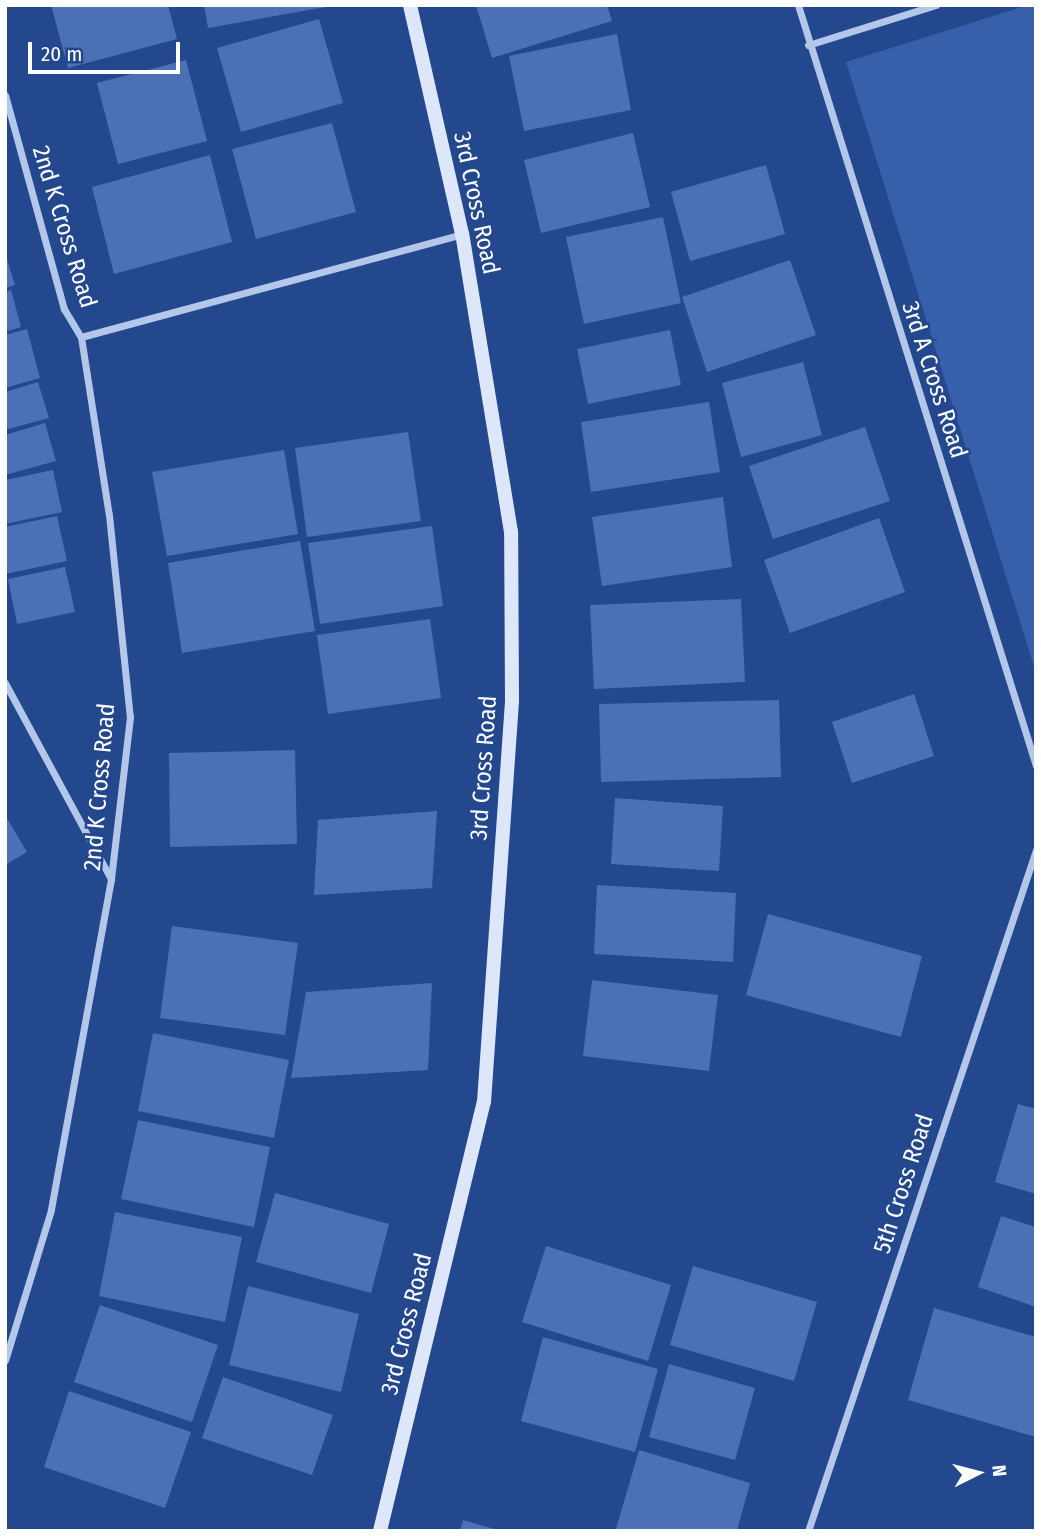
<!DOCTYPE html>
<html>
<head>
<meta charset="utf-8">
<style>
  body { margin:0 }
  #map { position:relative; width:1041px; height:1536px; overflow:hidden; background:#24488d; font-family:"Fira Sans Condensed",sans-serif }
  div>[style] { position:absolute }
  .green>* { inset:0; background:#3860aa }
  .building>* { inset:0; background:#4c70b4 }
  .street>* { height:7px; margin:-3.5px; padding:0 3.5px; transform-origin:3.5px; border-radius:3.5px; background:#b3c7eb }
  .secondary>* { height:14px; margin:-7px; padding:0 7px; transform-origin:7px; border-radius:7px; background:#dee7f9 }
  span { translate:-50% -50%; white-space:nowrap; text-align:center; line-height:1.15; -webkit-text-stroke:5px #24488d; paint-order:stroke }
  .street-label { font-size:24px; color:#fff }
  .frame { position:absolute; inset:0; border:7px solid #fff; pointer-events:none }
  .north { position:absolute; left:943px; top:1438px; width:70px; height:70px; -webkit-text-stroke:5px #24488d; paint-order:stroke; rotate:84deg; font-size:19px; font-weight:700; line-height:28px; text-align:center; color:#fff }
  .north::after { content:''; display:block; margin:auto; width:24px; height:32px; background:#fff; clip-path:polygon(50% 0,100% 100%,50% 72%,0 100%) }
  .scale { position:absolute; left:28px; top:42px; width:152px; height:32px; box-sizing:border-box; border:4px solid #fff; border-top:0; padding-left:9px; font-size:21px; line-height:24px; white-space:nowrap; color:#fff; -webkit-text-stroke:5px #24488d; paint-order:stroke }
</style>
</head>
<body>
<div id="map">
  <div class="green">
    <i style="clip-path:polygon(1028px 5px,1036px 5px,1036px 673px,846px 62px)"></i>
  </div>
  <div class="building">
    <i style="clip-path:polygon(51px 5px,168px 5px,177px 39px,68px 68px)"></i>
    <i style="clip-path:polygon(204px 5px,326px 5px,326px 7px,208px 28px)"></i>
    <i style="clip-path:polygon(476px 5px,607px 5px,612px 21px,492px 58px)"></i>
    <i style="clip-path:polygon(319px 19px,343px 103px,241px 132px,217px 48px)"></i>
    <i style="clip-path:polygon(617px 34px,631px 110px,524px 131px,509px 56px)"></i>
    <i style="clip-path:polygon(186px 60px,207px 141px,118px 164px,97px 83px)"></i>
    <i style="clip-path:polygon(332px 123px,356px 212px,256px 239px,232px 149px)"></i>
    <i style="clip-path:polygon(633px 133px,650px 207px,541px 233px,524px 160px)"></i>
    <i style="clip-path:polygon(210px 155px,232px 242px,114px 274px,92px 187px)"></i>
    <i style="clip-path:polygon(766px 165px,785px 234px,690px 261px,671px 192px)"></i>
    <i style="clip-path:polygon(663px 217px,681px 303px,584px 324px,566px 237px)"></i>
    <i style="clip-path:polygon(5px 253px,15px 285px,5px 288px)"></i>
    <i style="clip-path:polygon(790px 260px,816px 335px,707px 372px,682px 297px)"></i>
    <i style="clip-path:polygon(11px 290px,21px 327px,5px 332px,5px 292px)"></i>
    <i style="clip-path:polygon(27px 329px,40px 378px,5px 388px,5px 335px)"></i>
    <i style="clip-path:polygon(670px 330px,681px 385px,588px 404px,577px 349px)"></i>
    <i style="clip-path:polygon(803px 362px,822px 435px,741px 457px,722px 383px)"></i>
    <i style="clip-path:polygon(38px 382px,49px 418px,5px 430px,5px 392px)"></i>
    <i style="clip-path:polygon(709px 402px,720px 472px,591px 492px,581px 422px)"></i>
    <i style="clip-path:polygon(45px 423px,56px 461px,5px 475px,5px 435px)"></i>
    <i style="clip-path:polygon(865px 427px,890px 501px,773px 539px,749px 466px)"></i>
    <i style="clip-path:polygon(408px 432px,421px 521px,307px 537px,295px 448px)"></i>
    <i style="clip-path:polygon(284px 450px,298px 534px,167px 556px,152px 472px)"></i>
    <i style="clip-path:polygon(53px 470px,62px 512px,5px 524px,5px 480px)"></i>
    <i style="clip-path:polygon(723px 497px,732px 567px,602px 586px,592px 517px)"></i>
    <i style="clip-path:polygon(57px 516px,67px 561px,5px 574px,5px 527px)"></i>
    <i style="clip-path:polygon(879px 518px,905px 592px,790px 633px,764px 560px)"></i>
    <i style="clip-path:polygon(432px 526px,443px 606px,320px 624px,308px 543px)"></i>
    <i style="clip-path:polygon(300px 541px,315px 631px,182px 653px,168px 563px)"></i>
    <i style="clip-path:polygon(65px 567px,75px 612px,17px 624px,8px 579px)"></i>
    <i style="clip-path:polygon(741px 599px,745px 682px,594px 689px,590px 605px)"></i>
    <i style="clip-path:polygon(430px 619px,441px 698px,328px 714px,317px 635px)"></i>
    <i style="clip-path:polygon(914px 694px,934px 756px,852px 783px,832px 722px)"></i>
    <i style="clip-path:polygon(779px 700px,781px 777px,601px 782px,599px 704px)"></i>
    <i style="clip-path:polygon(295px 750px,297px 844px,170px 847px,169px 753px)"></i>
    <i style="clip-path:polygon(615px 798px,723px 806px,719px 871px,611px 864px)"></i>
    <i style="clip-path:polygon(437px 811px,432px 888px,314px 895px,318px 820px)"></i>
    <i style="clip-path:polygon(5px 815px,27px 852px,5px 865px)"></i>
    <i style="clip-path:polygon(597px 885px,736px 893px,733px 962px,594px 954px)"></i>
    <i style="clip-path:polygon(768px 914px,922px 956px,901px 1037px,746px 995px)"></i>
    <i style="clip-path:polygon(172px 926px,298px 943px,285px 1035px,160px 1018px)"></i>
    <i style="clip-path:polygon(592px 980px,718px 995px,709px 1071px,583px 1056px)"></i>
    <i style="clip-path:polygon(432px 983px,428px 1070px,291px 1078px,306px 992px)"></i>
    <i style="clip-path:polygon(153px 1033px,289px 1060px,274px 1138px,138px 1111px)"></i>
    <i style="clip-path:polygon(1018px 1104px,1036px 1109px,1036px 1194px,995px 1182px)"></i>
    <i style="clip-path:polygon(138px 1120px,270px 1147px,254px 1227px,121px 1199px)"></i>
    <i style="clip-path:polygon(275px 1193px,389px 1224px,371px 1293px,256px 1262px)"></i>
    <i style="clip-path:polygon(115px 1212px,242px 1237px,225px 1322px,99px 1296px)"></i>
    <i style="clip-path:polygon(1001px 1216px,1036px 1227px,1036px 1307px,978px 1287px)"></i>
    <i style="clip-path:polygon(546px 1246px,671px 1285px,648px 1361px,522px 1322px)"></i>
    <i style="clip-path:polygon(693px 1266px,817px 1302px,794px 1381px,670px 1345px)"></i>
    <i style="clip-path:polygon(248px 1286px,359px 1314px,341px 1392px,229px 1365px)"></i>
    <i style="clip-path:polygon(100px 1305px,218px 1345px,192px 1422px,74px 1382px)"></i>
    <i style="clip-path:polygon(934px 1308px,1036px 1337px,1036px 1437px,908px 1400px)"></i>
    <i style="clip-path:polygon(543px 1337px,658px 1369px,635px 1452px,521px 1421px)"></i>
    <i style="clip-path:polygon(669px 1364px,755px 1388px,735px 1460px,649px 1437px)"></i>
    <i style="clip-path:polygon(223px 1377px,333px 1415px,312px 1475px,202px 1438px)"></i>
    <i style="clip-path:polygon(69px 1391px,191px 1432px,165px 1508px,44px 1467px)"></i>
    <i style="clip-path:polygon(639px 1450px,750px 1483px,737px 1531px,616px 1529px)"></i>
    <i style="clip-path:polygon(463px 1520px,498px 1530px,498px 1531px,460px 1531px)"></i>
  </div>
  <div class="street">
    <i style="left:798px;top:5px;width:797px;rotate:72.63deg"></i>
    <i style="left:808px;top:45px;width:134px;rotate:-17.4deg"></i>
    <i style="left:5px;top:95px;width:222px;rotate:74.6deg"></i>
    <i style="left:64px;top:309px;width:33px;rotate:59deg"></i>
    <i style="left:81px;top:337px;width:180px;rotate:81.1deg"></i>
    <i style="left:109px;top:515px;width:203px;rotate:84.1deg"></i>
    <i style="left:130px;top:717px;width:163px;rotate:96.7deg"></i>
    <i style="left:111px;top:879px;width:336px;rotate:100.3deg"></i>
    <i style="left:51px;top:1210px;width:157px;rotate:107deg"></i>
    <i style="left:81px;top:337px;width:395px;rotate:-15.1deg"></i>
    <i style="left:5px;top:683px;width:223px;rotate:61.6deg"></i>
    <i style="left:808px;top:1531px;width:718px;rotate:-71.49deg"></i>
  </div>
  <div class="secondary">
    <i style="left:380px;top:1531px;width:441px;rotate:-76.4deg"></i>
    <i style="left:484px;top:1102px;width:403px;rotate:-86deg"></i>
    <i style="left:512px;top:700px;width:168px;rotate:-90.3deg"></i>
    <i style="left:511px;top:532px;width:302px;rotate:-99.3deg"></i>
    <i style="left:462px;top:234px;width:235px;rotate:-102.8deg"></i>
  </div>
  <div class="street-label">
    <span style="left:476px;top:203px;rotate:78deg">3rd Cross Road</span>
    <span style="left:64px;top:227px;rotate:73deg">2nd K Cross Road</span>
    <span style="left:934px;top:380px;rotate:72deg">3rd A Cross Road</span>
    <span style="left:484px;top:768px;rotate:-86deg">3rd Cross Road</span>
    <span style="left:100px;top:787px;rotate:-85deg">2nd K Cross Road</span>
    <span style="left:904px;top:1184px;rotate:-72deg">5th Cross Road</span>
    <span style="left:407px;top:1324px;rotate:-76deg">3rd Cross Road</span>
  </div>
  <div class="frame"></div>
  <div class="north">N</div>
  <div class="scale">20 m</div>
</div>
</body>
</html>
